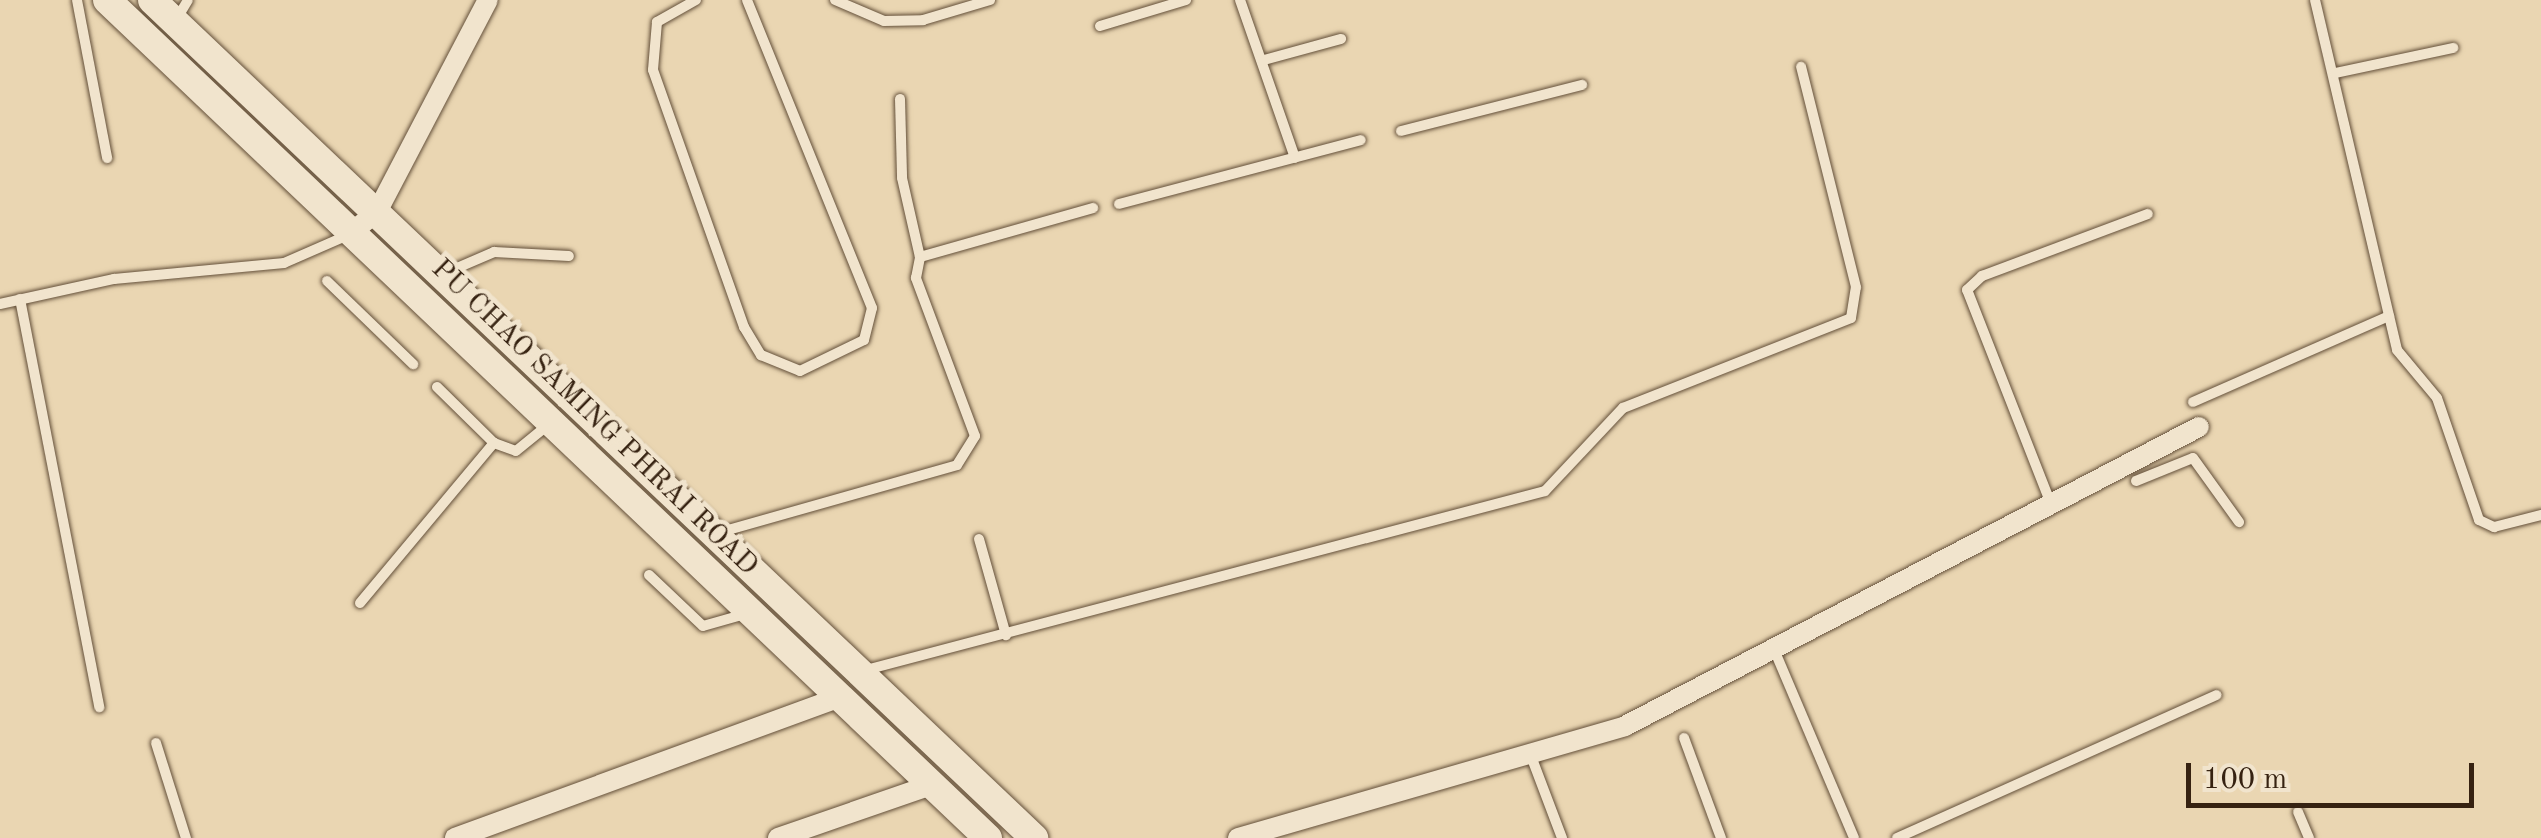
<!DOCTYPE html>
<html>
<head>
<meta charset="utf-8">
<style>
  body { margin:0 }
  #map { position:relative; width:2541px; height:838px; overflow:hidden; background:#ead6b2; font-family:"Old Standard TT",serif }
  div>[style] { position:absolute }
  .roads { filter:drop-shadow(0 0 2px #634f39) drop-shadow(0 0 2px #634f39) }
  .service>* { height:10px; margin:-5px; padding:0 5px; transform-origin:5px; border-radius:5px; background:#f1e4cd }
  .minor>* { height:20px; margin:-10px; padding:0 10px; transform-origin:10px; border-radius:10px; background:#f1e4cd }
  .secondary>* { height:28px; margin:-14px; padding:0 14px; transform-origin:14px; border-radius:14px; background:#f1e4cd }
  span { translate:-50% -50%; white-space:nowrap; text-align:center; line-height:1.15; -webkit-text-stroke:9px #f1e4cd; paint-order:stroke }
  .street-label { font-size:28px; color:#362211 }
  .scale { position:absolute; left:2186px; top:763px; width:288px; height:45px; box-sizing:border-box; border:5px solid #362211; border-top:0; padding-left:12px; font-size:30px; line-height:35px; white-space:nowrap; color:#362211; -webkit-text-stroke:8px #f1e4cd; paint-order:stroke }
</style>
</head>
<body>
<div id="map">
  <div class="roads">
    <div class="service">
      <i style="left:77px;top:0;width:161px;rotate:79.2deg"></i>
      <i style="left:696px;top:0;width:45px;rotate:150.6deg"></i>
      <i style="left:657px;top:22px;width:48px;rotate:94.8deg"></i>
      <i style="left:653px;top:70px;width:273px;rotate:70.5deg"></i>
      <i style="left:744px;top:327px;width:33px;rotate:59deg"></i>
      <i style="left:761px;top:355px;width:42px;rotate:22.3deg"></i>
      <i style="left:800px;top:371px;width:71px;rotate:-25.8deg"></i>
      <i style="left:864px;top:340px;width:33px;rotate:-76deg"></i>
      <i style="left:872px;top:308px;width:332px;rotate:-112.1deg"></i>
      <i style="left:835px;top:0;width:53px;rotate:23.2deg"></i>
      <i style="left:884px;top:21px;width:39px;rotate:-1deg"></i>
      <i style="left:923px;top:20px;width:70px;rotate:-16.6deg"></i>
      <i style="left:1240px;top:0;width:167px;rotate:70.8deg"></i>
      <i style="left:2315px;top:0;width:359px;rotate:76.8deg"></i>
      <i style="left:2397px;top:350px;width:62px;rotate:50.2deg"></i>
      <i style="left:2437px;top:398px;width:129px;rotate:71deg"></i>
      <i style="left:2479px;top:520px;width:17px;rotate:25deg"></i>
      <i style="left:2494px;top:527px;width:49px;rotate:-14.3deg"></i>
      <i style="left:176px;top:20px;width:23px;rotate:-59deg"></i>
      <i style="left:1100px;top:26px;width:90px;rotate:-16.8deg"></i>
      <i style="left:1264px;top:60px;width:80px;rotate:-15.3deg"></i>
      <i style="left:2335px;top:73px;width:121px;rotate:-12deg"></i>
      <i style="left:900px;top:99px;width:79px;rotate:88.5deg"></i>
      <i style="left:902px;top:178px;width:81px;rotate:77.2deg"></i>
      <i style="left:1401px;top:131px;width:187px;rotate:-14.3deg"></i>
      <i style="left:1119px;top:204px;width:250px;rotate:-14.8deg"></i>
      <i style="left:443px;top:274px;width:56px;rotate:-23.3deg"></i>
      <i style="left:494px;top:252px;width:75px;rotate:3.1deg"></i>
      <i style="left:327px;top:281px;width:120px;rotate:44deg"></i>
      <i style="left:20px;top:299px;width:416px;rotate:79deg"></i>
      <i style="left:0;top:304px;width:117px;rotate:-12.4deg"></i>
      <i style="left:114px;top:279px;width:171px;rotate:-5.4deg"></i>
      <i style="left:284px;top:263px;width:70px;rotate:-23.6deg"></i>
      <i style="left:2193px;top:402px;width:214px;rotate:-23.7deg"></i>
      <i style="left:494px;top:443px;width:23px;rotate:20deg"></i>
      <i style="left:516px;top:451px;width:43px;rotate:-39.3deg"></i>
      <i style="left:2136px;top:481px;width:61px;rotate:-22deg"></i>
      <i style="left:2193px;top:458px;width:79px;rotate:54.3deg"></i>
      <i style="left:2051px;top:504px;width:230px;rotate:-111.4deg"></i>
      <i style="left:1967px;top:290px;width:21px;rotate:-43deg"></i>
      <i style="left:1982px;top:276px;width:177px;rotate:-20.5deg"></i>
      <i style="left:721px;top:532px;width:245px;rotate:-15.8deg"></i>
      <i style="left:957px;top:465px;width:34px;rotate:-58deg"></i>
      <i style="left:975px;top:436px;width:169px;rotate:-110.5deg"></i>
      <i style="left:916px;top:278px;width:21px;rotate:-79deg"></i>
      <i style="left:920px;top:257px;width:180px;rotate:-15.8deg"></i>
      <i style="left:979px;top:539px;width:100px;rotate:74.3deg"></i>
      <i style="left:649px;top:575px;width:74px;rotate:43.4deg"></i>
      <i style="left:703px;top:626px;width:44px;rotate:-15.9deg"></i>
      <i style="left:360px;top:603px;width:209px;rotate:-50.1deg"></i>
      <i style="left:494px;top:443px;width:80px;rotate:-135.5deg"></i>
      <i style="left:1773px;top:647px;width:207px;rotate:67deg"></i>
      <i style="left:862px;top:671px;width:706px;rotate:-14.76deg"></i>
      <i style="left:1545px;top:491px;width:114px;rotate:-46.8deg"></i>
      <i style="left:1623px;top:408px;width:245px;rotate:-21.5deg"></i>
      <i style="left:1851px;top:318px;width:31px;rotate:-81deg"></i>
      <i style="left:1856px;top:287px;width:227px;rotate:-104deg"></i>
      <i style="left:1684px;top:738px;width:107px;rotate:69.7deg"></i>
      <i style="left:156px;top:743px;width:100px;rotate:72.5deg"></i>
      <i style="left:1531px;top:756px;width:88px;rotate:69.3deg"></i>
      <i style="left:2298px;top:812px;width:28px;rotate:67deg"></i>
      <i style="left:1897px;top:838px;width:350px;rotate:-24.1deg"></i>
    </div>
    <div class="minor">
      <i style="left:352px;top:232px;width:32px;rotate:-39deg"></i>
      <i style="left:377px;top:212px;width:239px;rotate:-62.4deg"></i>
      <i style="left:455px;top:838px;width:410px;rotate:-20.1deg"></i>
      <i style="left:778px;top:838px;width:162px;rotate:-19.1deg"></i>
      <i style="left:1238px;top:838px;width:403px;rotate:-16.1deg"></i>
      <i style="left:1625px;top:726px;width:647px;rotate:-27.52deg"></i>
    </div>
    <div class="secondary">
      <i style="left:107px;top:0;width:1216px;rotate:43.57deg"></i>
      <i style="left:152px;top:0;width:1217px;rotate:43.53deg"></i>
    </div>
  </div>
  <div class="street-label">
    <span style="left:594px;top:418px;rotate:44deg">PU CHAO SAMING PHRAI ROAD</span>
  </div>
  <div class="scale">100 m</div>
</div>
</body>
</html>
